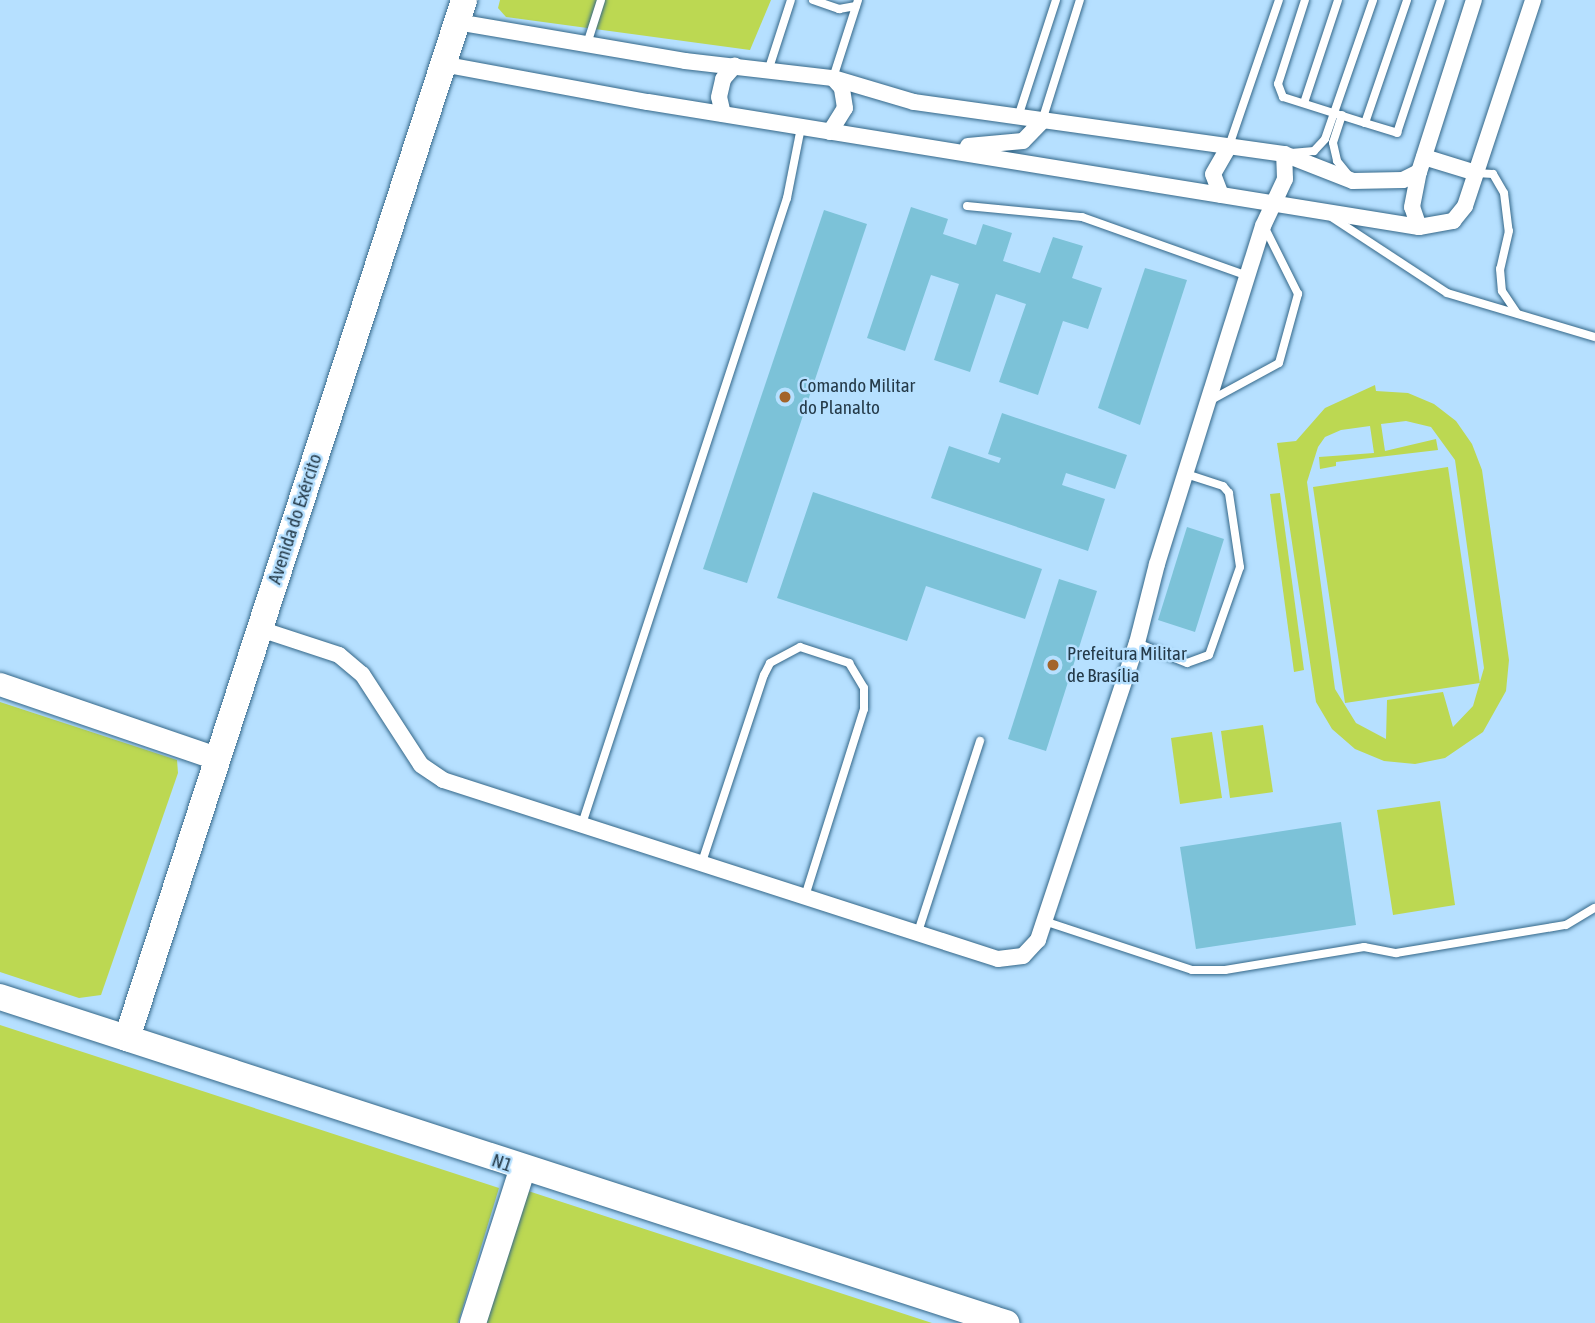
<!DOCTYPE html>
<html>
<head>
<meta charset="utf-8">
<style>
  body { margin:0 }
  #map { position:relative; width:1595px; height:1323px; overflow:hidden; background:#b6e0ff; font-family:"Asap Condensed",sans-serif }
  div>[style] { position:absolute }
  .green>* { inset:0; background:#bcd852 }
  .building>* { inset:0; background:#7cc2d8 }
  .roads { filter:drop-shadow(0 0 2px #346789) drop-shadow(0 0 2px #346789) }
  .service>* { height:8px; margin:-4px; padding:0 4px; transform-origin:4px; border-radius:4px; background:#fff }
  .minor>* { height:16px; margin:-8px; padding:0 8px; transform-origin:8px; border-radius:8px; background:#fff }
  .secondary>* { height:23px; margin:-11.5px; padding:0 11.5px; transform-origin:11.5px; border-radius:11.5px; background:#fff }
  .primary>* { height:26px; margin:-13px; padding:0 13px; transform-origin:13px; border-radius:13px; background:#fff }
  .trunk>* { height:26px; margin:-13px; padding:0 13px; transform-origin:13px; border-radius:13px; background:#fff }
  .dots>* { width:19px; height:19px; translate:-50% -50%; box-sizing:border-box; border:4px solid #b6e0ff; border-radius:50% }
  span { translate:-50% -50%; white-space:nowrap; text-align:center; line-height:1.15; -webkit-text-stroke:5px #b6e0ff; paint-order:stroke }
  .poi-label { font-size:19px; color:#253b4a }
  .left { translate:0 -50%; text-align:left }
  .street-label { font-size:19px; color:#253b4a }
</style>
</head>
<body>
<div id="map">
  <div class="green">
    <i style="clip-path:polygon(500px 0,771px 0,750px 50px,506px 17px,498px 8px)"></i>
    <i style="clip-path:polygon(evenodd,1375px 385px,1376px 391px,1408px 393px,1434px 404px,1456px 421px,1472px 444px,1482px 470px,1509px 660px,1506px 691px,1483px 732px,1445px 758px,1415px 764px,1384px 761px,1355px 749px,1332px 729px,1316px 702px,1277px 443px,1296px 441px,1325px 408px,1375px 385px,1406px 421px,1431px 427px,1455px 460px,1484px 668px,1473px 706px,1453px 727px,1443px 692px,1387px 700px,1386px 739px,1356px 723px,1335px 689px,1307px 482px,1318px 447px,1325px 437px,1341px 430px,1370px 426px,1374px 453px,1319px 457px,1320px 469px,1336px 466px,1336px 462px,1438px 450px,1436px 439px,1385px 451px,1381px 424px,1406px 421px)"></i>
    <i style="clip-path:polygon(1448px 467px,1480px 683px,1345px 703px,1313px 487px)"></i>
    <i style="clip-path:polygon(1280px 493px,1304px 670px,1294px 672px,1270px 494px)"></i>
    <i style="clip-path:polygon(0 702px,177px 760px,178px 773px,101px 995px,79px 998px,0 972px)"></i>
    <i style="clip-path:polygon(1263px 725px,1273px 792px,1230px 798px,1221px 731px)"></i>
    <i style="clip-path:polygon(1212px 732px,1222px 798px,1180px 804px,1171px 738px)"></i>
    <i style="clip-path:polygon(1440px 801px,1455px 905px,1393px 915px,1377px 810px)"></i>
    <i style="clip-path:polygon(0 1025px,499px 1188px,458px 1323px,0 1323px)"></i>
    <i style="clip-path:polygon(519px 1188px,932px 1323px,478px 1323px)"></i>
  </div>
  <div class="building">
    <i style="clip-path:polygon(911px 207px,948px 219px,943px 234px,976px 245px,983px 224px,1012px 233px,1003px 261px,1040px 273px,1053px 237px,1083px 246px,1072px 278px,1102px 288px,1088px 329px,1063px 321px,1038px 395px,999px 382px,1026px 304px,996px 294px,970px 372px,934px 360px,959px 284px,931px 275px,905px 351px,867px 338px)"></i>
    <i style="clip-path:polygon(824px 210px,867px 224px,747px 583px,703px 569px)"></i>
    <i style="clip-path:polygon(1145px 268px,1187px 280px,1140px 425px,1098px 408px)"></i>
    <i style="clip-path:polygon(1002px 413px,1127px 455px,1115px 489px,1066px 473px,1062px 485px,1105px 499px,1088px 551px,931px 498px,949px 446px,999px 463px,1001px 458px,988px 454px)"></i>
    <i style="clip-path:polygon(813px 492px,1042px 569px,1025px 619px,926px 586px,907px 641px,777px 598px)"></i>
    <i style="clip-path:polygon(1187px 527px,1224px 539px,1195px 632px,1158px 620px)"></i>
    <i style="clip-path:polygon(1059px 579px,1097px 591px,1046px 751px,1008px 739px)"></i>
    <i style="clip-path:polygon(1341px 822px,1356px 925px,1196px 949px,1180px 847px)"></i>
  </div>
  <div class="roads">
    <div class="service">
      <i style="left:813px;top:0;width:28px;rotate:19deg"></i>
      <i style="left:839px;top:9px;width:17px;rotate:-10deg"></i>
      <i style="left:1305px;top:0;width:88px;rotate:107.8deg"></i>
      <i style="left:1278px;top:84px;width:14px;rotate:69deg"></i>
      <i style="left:1283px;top:97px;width:86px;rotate:17.6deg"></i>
      <i style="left:1365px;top:123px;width:130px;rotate:-71.1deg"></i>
      <i style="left:587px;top:44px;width:46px;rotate:-72.3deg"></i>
      <i style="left:769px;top:68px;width:71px;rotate:-72.1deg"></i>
      <i style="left:833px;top:78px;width:82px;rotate:-72.2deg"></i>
      <i style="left:1304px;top:103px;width:108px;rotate:-71.7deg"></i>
      <i style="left:1342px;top:115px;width:29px;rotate:108deg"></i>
      <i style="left:1333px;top:143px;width:18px;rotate:77deg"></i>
      <i style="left:1337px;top:161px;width:19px;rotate:51deg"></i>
      <i style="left:1018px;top:117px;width:123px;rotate:-72deg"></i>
      <i style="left:1042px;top:121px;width:127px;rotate:-72.6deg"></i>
      <i style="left:1365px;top:123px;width:34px;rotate:17deg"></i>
      <i style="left:1397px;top:133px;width:140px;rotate:-71.7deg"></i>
      <i style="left:1229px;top:146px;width:154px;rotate:-71.1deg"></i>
      <i style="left:1291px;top:153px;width:23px;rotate:-5deg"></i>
      <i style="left:1314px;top:151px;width:16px;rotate:-47deg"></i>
      <i style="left:1325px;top:139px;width:147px;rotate:-70.9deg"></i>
      <i style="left:1476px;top:173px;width:17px;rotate:3deg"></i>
      <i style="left:1493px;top:174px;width:22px;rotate:60deg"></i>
      <i style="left:1504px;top:193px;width:38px;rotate:83deg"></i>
      <i style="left:1509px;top:231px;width:39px;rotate:103deg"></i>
      <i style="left:1500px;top:269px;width:22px;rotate:85deg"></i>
      <i style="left:1502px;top:291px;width:27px;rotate:56deg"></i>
      <i style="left:967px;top:206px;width:116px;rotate:5.5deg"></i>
      <i style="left:1082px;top:217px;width:176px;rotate:19.6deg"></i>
      <i style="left:1333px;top:218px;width:136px;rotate:33.3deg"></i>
      <i style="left:1447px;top:293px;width:154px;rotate:16.6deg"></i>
      <i style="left:1211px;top:400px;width:77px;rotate:-28.6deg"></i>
      <i style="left:1279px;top:363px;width:72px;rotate:-74.6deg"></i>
      <i style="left:1298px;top:294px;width:76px;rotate:-116.6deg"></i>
      <i style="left:1137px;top:643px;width:54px;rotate:21.8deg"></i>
      <i style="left:1187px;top:663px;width:23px;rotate:-20deg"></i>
      <i style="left:1209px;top:655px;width:93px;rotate:-70.6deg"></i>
      <i style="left:1240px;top:567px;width:75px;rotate:-98.5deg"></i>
      <i style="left:1229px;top:493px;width:9px;rotate:-131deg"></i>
      <i style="left:1223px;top:486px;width:40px;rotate:-162deg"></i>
      <i style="left:582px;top:824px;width:659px;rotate:-71.87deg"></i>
      <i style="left:787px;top:198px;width:72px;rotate:-78.8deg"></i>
      <i style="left:702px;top:862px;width:197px;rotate:-71.7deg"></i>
      <i style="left:764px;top:675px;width:13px;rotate:-63deg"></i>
      <i style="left:770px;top:663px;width:34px;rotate:-28deg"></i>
      <i style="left:800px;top:647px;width:52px;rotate:18.1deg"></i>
      <i style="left:849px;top:663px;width:29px;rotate:59deg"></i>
      <i style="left:864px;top:688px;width:21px;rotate:90deg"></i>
      <i style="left:864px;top:709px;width:196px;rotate:107.5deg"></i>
      <i style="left:1044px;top:921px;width:156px;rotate:18.3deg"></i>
      <i style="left:1192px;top:970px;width:33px"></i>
      <i style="left:1225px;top:970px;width:141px;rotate:-9.4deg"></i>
      <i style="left:1364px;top:947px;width:33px;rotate:11deg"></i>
      <i style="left:1396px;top:953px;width:172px;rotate:-9.4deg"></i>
      <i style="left:1566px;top:925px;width:33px;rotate:-31deg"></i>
      <i style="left:918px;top:932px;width:201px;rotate:-72deg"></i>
    </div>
    <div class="minor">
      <i style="left:457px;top:22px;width:231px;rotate:9.7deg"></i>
      <i style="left:685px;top:61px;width:149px;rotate:6.6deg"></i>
      <i style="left:833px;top:78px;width:84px;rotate:16.5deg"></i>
      <i style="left:914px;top:102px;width:374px;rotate:8deg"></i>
      <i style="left:1284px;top:154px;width:74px;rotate:21.4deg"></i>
      <i style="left:1353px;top:181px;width:50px;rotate:-1.1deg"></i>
      <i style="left:1403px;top:180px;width:18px;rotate:-27deg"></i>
      <i style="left:442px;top:64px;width:209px;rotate:10.5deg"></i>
      <i style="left:648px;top:102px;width:781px;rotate:9.21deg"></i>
      <i style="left:1419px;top:227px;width:35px;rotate:-10deg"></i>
      <i style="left:1453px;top:221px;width:19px;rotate:-51deg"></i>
      <i style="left:1465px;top:206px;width:217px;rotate:-71.7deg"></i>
      <i style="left:723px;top:114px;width:17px;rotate:-103deg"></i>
      <i style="left:719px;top:97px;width:18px;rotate:-77deg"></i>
      <i style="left:723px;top:79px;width:18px;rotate:-49deg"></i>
      <i style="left:830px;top:132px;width:28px;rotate:-58deg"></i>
      <i style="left:845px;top:108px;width:20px;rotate:-99deg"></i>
      <i style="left:842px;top:88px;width:13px;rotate:-132deg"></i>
      <i style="left:968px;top:146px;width:55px;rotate:-5.2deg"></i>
      <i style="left:1023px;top:141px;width:28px;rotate:-46deg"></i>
      <i style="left:1424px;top:157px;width:54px;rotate:17.1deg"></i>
      <i style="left:1221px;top:195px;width:22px;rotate:-111deg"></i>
      <i style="left:1213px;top:174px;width:32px;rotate:-60deg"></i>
      <i style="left:1419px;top:227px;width:21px;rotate:-109deg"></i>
      <i style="left:1412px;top:207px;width:36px;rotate:-79deg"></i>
      <i style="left:1419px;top:172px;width:181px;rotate:-72.3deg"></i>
      <i style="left:260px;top:629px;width:83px;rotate:18.2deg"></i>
      <i style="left:339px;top:655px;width:30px;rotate:40deg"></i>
      <i style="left:362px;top:674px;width:108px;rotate:57deg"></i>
      <i style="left:421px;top:765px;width:27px;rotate:34deg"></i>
      <i style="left:443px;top:780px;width:583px;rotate:17.88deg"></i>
      <i style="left:998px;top:959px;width:25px;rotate:-7deg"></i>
      <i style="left:1023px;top:956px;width:22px;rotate:-47deg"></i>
      <i style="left:1038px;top:940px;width:313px;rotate:-71.6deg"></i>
      <i style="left:1137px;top:643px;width:81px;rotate:-75.8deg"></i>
      <i style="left:1157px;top:564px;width:354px;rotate:-72.6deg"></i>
      <i style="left:1263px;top:226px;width:52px;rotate:-64.9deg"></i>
      <i style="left:1285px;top:179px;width:25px;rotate:-92deg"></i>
    </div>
    <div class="secondary">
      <i style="left:0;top:684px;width:228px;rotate:18.9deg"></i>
    </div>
    <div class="primary">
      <i style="left:127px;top:1038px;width:1091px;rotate:-72.01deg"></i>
    </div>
    <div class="trunk">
      <i style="left:0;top:997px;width:1058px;rotate:17.96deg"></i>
      <i style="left:473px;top:1323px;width:161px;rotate:-72.2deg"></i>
    </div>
  </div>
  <div class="dots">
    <i style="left:785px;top:397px;background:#a3642b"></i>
    <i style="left:1053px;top:665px;background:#a3642b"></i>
  </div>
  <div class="poi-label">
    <span class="left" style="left:799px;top:397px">Comando Militar<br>do Planalto</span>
    <span class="left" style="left:1067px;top:665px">Prefeitura Militar<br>de Brasília</span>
  </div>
  <div class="street-label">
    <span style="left:295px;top:519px;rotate:-72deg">Avenida do Exército</span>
    <span style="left:502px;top:1163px;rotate:19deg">N1</span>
  </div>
</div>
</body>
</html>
